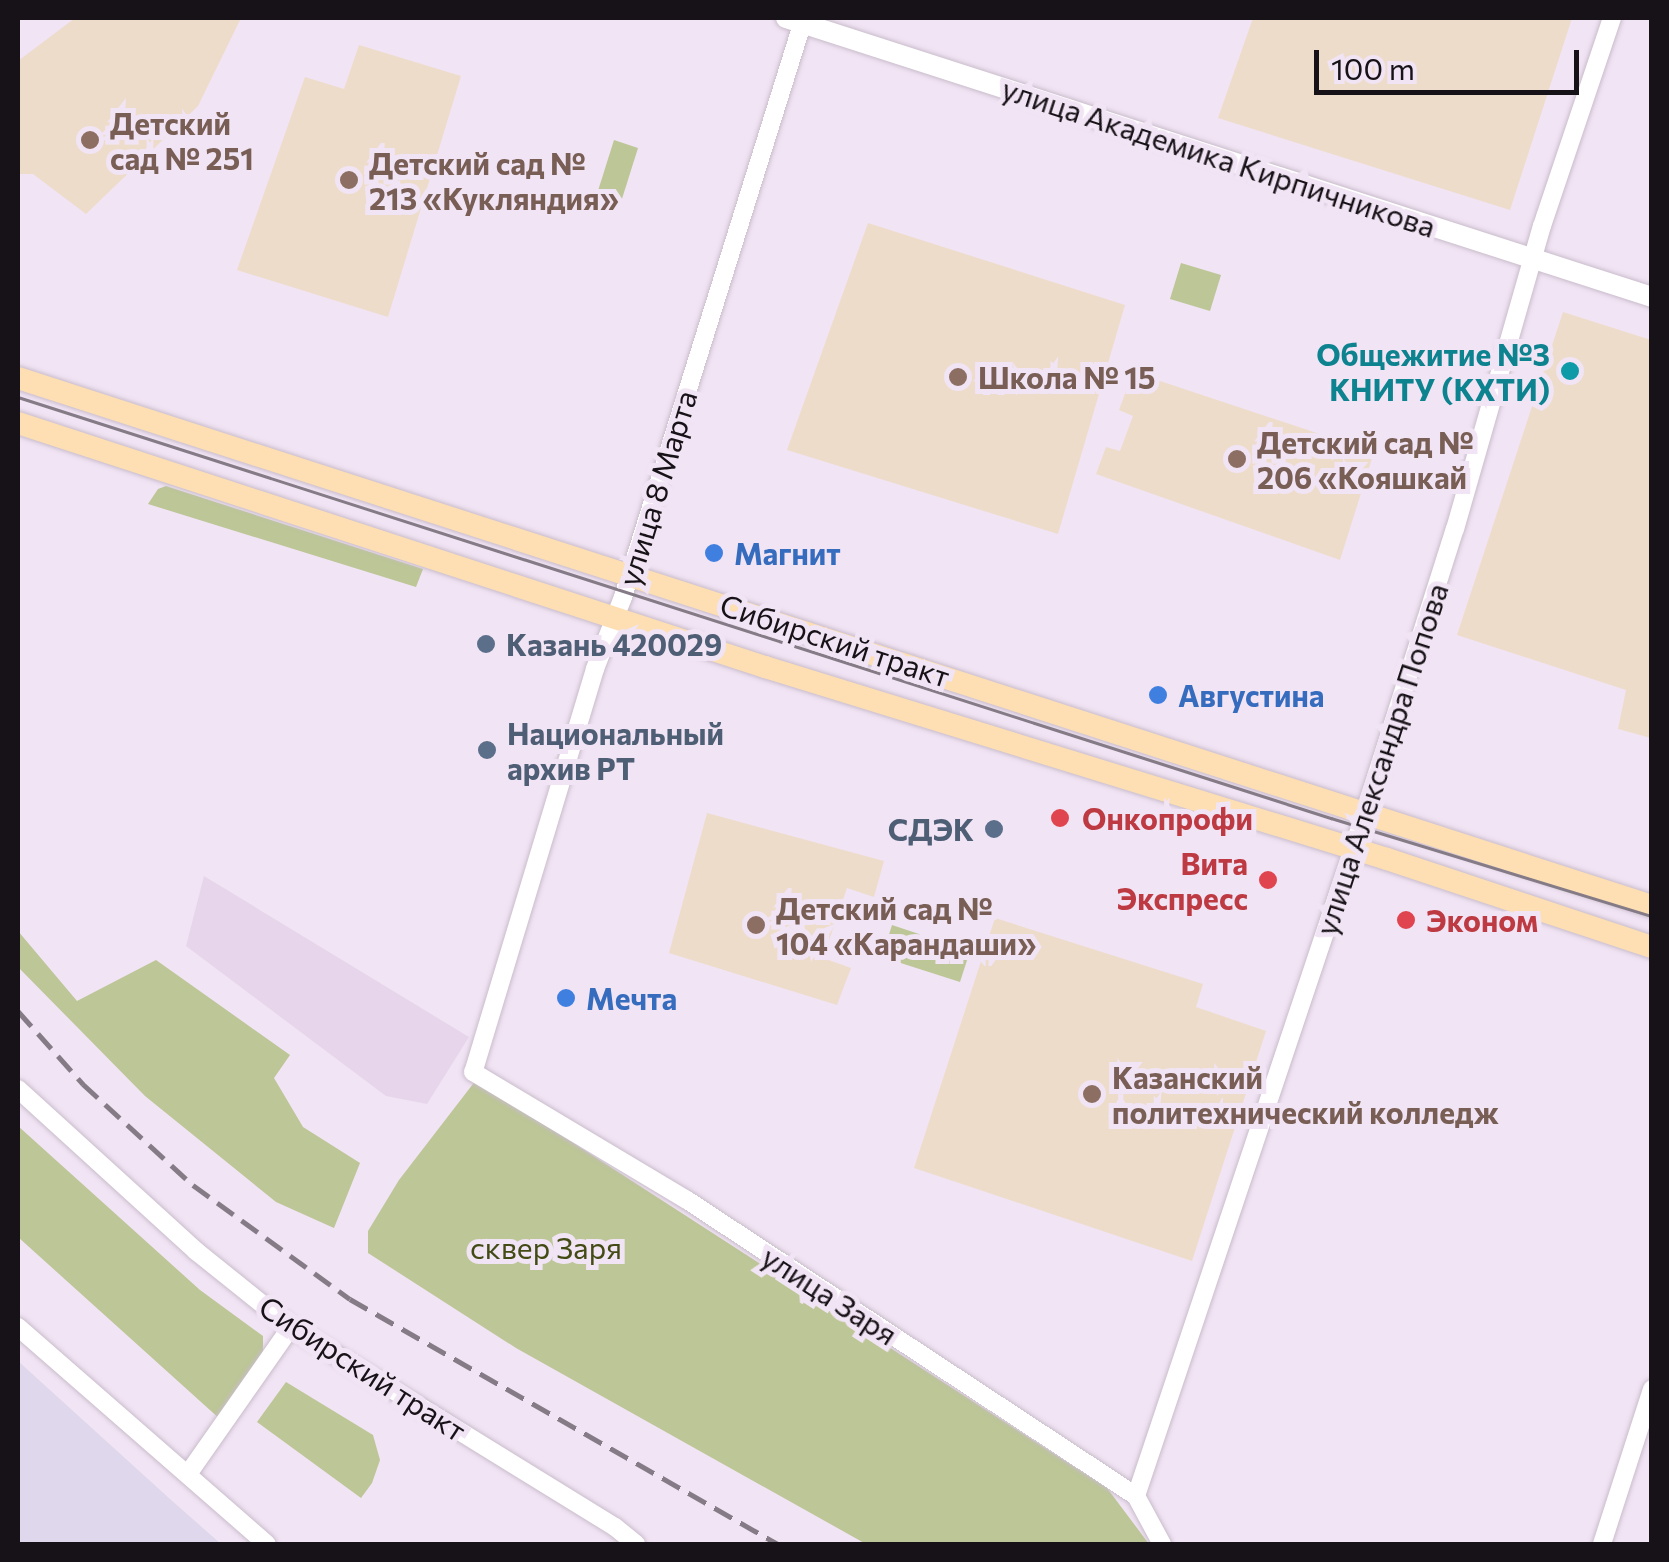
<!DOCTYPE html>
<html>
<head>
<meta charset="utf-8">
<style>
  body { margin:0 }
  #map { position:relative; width:1669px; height:1562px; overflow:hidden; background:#f1e4f4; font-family:Commissioner,sans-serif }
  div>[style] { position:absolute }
  .built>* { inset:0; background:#e7d6eb }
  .education>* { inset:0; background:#eedccb }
  .medical>* { inset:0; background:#dfd7ec }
  .green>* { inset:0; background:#bcc696 }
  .roads { filter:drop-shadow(0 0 2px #c9bccb) drop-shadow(0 0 2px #c9bccb) }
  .minor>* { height:18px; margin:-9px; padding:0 9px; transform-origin:9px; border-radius:9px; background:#fff }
  .tertiary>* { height:20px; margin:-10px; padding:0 10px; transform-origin:10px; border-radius:10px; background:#fff }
  .secondary>* { height:22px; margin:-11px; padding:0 11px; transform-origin:11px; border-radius:11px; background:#fddfb3 }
  .tram>* { height:2.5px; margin:-1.25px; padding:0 1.25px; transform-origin:1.25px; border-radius:1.25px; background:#847b86 }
  .rail>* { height:5px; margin-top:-2.5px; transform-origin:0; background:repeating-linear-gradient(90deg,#847b86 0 20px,transparent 0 30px) }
  .dots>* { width:28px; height:28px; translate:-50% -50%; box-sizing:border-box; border:5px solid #f1e4f4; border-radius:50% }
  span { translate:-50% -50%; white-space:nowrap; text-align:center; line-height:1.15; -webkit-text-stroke:10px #f1e4f4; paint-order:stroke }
  .education-label { font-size:30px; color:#785e54; font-weight:700 }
  .left { translate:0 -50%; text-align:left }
  .street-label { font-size:30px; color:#171217 }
  .culture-label { font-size:30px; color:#0d838f; font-weight:700 }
  .right { translate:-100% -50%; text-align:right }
  .shop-label { font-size:30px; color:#366cbe; font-weight:700 }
  .service-label { font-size:30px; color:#4e5e75; font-weight:700 }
  .health-label { font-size:30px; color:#be3a42; font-weight:700 }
  .park-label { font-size:30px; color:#434b15 }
  .frame { position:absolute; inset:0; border:20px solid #171217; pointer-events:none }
  .scale { position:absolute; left:1314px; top:50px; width:265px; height:45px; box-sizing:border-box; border:5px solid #171217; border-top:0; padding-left:12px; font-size:30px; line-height:35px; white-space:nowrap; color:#171217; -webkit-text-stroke:8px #f1e4f4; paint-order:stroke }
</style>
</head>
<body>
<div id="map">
  <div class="built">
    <i style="clip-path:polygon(204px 876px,469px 1037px,427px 1104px,386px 1096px,186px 946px)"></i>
  </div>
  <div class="education">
    <i style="clip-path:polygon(75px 18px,241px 18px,198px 106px,86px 214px,33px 174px,18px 174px,18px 61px)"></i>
    <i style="clip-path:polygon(1253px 18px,1572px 18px,1510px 210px,1218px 118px)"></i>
    <i style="clip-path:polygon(359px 45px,461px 76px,388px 317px,237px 270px,305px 77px,344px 89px)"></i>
    <i style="clip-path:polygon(868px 223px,1125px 305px,1058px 534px,787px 450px)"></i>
    <i style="clip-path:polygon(1563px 312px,1651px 340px,1651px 738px,1618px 729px,1626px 690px,1457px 635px)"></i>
    <i style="clip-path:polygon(1133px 372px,1374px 452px,1340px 560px,1096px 474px,1106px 447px,1120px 451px,1133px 416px,1119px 410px)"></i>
    <i style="clip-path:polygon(707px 813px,884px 861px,874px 897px,847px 888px,823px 958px,851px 968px,837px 1005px,669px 953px)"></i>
    <i style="clip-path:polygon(995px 918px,1203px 984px,1196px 1007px,1266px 1031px,1192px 1261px,914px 1168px)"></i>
  </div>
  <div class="medical">
    <i style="clip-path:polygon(18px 1361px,170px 1499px,221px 1544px,18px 1544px)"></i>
  </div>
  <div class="green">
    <i style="clip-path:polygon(614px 140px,638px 148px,621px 202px,597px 194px)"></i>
    <i style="clip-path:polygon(1181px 263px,1221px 275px,1210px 311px,1170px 299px)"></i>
    <i style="clip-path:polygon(166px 486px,423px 569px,416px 587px,148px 504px,158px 489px)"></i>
    <i style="clip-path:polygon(892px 925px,970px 951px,960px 982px,882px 957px)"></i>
    <i style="clip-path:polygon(18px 931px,77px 1001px,156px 960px,290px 1055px,274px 1078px,303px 1127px,360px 1163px,334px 1228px,276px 1202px,145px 1096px,18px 967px)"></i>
    <i style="clip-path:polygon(476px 1080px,1107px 1488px,1149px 1544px,866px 1544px,516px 1348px,368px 1253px,368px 1231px,399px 1180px)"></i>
    <i style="clip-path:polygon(18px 1126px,200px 1290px,263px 1336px,263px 1354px,221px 1420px,18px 1237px)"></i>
    <i style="clip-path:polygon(286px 1382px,373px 1435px,380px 1460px,372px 1483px,361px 1498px,257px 1422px)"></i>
  </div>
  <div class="roads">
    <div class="minor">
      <i style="left:804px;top:18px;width:607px;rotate:107.36deg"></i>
      <i style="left:623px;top:597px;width:77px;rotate:111.3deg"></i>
      <i style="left:595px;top:669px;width:421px;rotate:106.8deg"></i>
      <i style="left:473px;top:1072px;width:249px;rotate:30.9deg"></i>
      <i style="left:687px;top:1200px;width:538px;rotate:33.39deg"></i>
      <i style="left:1136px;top:1496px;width:55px;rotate:61.6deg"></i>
      <i style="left:18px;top:1089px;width:241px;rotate:42.3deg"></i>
      <i style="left:196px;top:1251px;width:122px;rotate:38.7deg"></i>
      <i style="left:291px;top:1327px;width:381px;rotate:31.7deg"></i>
      <i style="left:615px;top:1527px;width:27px;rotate:39deg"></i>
      <i style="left:18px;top:1327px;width:330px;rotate:41.1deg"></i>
      <i style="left:188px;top:1474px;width:179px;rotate:-55deg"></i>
      <i style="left:1136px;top:1496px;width:698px;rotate:-71.46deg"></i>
      <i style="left:1358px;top:834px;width:320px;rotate:-72.4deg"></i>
      <i style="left:1455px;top:529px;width:315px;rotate:-74deg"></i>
      <i style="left:1542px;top:226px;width:219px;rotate:-71.4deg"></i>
      <i style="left:1602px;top:1544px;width:163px;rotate:-72.1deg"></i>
    </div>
    <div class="tertiary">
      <i style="left:786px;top:18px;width:910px;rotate:17.86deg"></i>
    </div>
    <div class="secondary">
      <i style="left:18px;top:378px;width:1717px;rotate:17.91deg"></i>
      <i style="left:18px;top:423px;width:786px;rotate:18.09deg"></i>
      <i style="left:765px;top:667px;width:651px;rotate:17.15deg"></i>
      <i style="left:1387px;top:859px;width:279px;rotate:18.4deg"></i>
    </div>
  </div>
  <div class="tram">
    <i style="left:18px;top:397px;width:1379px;rotate:17.78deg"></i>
    <i style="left:1331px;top:818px;width:336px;rotate:17deg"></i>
  </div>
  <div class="rail">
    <i style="left:18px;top:1011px;width:98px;rotate:48.3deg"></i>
    <i style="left:83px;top:1084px;width:149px;rotate:42.6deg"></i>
    <i style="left:193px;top:1185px;width:194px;rotate:36deg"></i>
    <i style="left:350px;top:1299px;width:492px;rotate:29.8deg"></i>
  </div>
  <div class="dots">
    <i style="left:90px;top:140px;background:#8d6e63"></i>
    <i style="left:349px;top:180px;background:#8d6e63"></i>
    <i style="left:1570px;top:371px;background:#0f9aa8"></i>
    <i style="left:958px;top:377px;background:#8d6e63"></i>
    <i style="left:1237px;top:459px;background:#8d6e63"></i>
    <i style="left:714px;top:553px;background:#3f7fe0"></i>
    <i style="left:486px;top:644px;background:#5c6f8a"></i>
    <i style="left:1158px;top:695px;background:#3f7fe0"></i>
    <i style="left:487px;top:750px;background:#5c6f8a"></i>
    <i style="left:1060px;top:818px;background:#e0444e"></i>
    <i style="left:994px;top:829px;background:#5c6f8a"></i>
    <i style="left:1268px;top:880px;background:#e0444e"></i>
    <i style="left:1406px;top:920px;background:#e0444e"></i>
    <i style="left:756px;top:925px;background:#8d6e63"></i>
    <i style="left:566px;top:998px;background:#3f7fe0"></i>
    <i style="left:1092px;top:1094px;background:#8d6e63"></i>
  </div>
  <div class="education-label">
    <span class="left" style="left:110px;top:140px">Детский<br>сад № 251</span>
    <span class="left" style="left:369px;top:180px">Детский сад №<br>213 «Кукляндия»</span>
    <span class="left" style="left:978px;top:377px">Школа № 15</span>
    <span class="left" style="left:1257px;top:459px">Детский сад №<br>206 «Кояшкай</span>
    <span class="left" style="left:776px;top:925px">Детский сад №<br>104 «Карандаши»</span>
    <span class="left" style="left:1112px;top:1094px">Казанский<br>политехнический колледж</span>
  </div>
  <div class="street-label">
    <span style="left:1219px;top:157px;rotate:18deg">улица Академика Кирпичникова</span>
    <span style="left:657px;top:488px;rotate:-73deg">улица 8 Марта</span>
    <span style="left:835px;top:640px;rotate:18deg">Сибирский тракт</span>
    <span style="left:1381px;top:759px;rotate:-72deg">улица Александра Попова</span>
    <span style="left:830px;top:1295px;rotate:33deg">улица Заря</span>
    <span style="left:363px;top:1368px;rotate:33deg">Сибирский тракт</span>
  </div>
  <div class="culture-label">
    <span class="right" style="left:1550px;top:371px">Общежитие №3<br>КНИТУ (КХТИ)</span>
  </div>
  <div class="shop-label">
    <span class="left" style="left:734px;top:553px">Магнит</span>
    <span class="left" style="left:1178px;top:695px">Августина</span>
    <span class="left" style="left:586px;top:998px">Мечта</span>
  </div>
  <div class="service-label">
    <span class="left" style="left:506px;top:644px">Казань 420029</span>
    <span class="left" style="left:507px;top:750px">Национальный<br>архив РТ</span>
    <span class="right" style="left:974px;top:829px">СДЭК</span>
  </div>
  <div class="health-label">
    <span class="left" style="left:1082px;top:818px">Онкопрофи</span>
    <span class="right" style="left:1248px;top:880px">Вита<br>Экспресс</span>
    <span class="left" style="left:1426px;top:920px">Эконом</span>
  </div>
  <div class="park-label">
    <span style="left:546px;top:1247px">сквер Заря</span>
  </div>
  <div class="frame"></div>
  <div class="scale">100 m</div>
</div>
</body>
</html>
